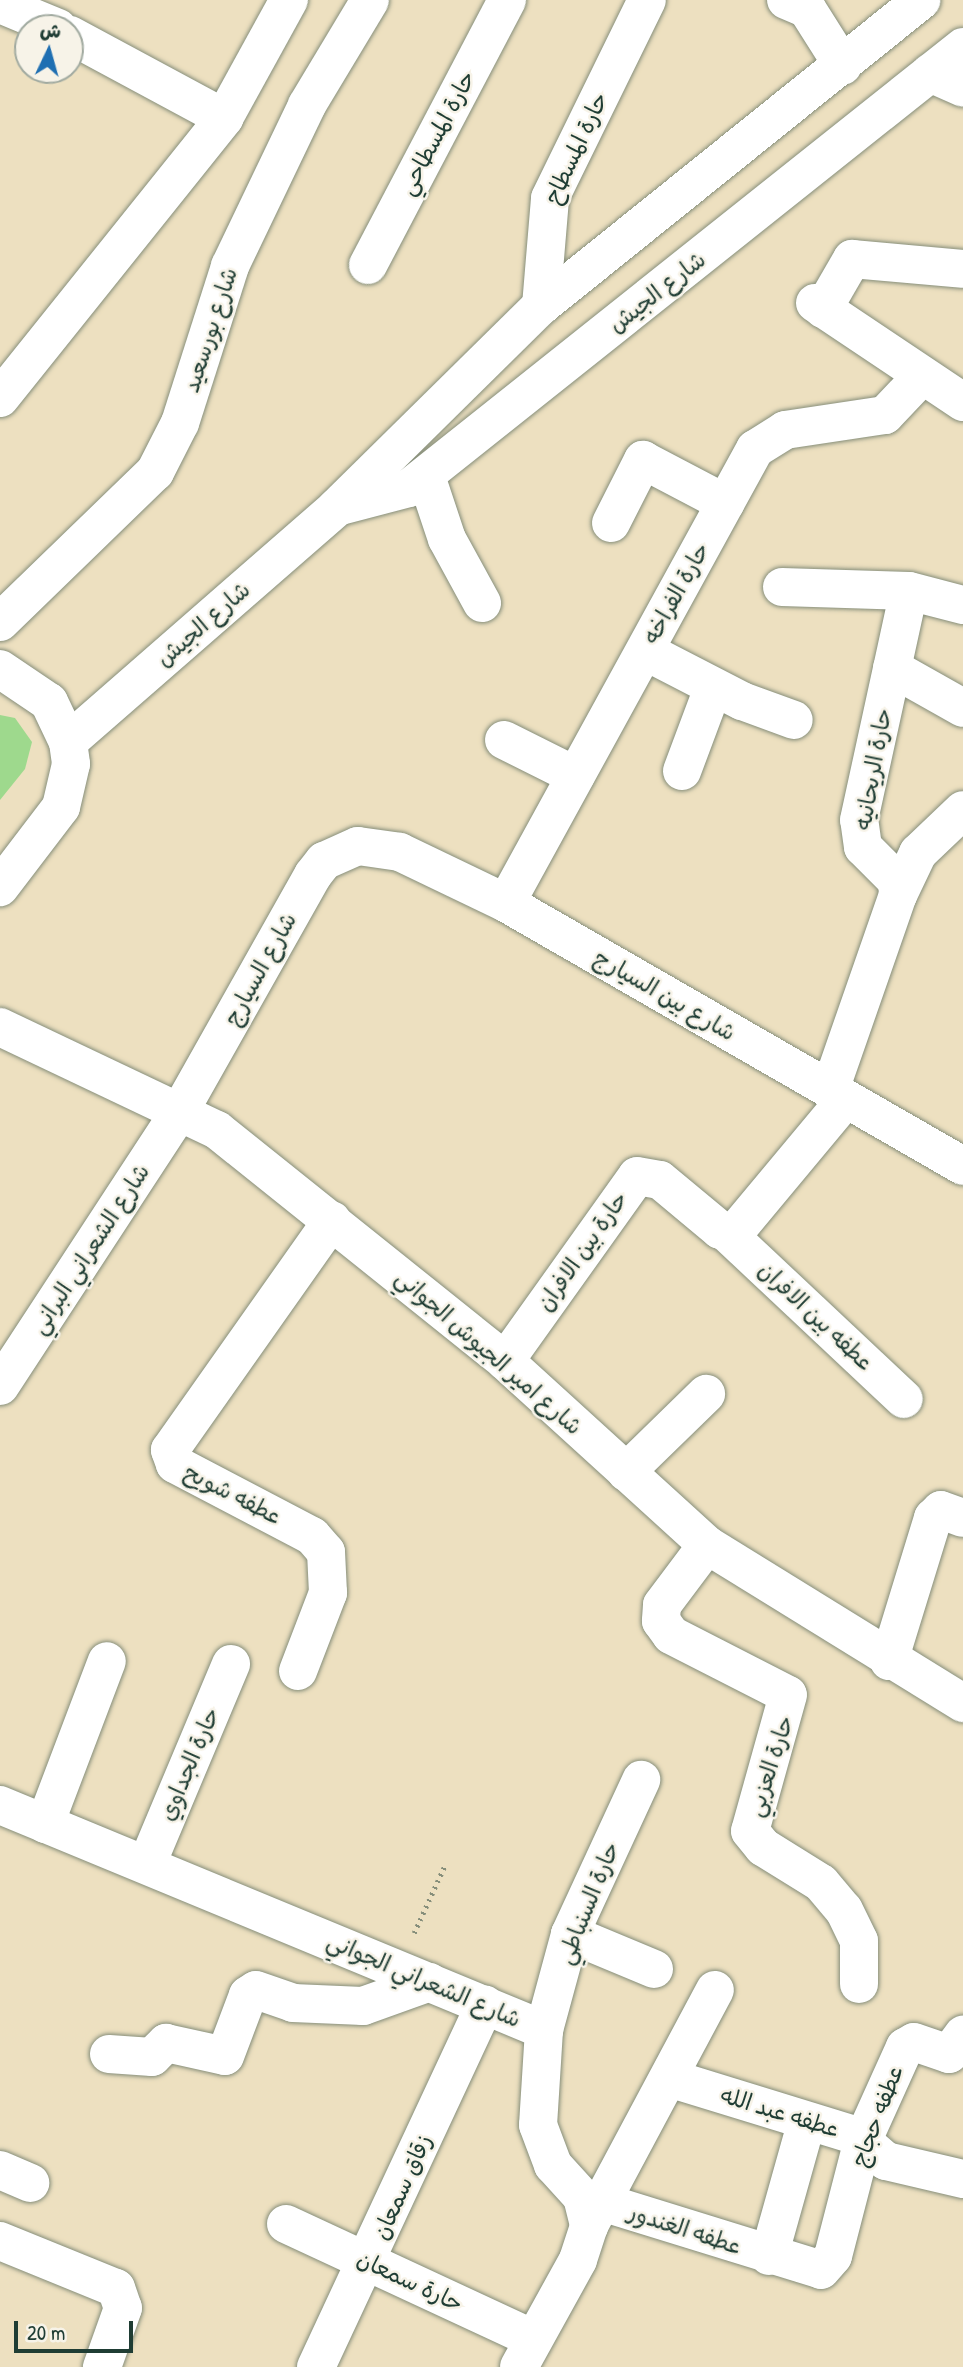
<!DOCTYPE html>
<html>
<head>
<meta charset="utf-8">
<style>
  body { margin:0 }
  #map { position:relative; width:963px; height:2367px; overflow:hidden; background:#ede0c0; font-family:"Patrick Hand","Playpen Sans Arabic",sans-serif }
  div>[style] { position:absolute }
  .green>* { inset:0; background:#9ed98d }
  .path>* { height:4.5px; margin-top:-2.25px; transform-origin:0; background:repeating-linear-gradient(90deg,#868e7a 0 2px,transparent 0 7px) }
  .roads { filter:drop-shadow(0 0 2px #868e7a) drop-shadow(0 0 2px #868e7a) }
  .minor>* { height:38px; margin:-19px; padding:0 19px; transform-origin:19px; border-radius:19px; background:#fff }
  .major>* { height:38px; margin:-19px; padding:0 19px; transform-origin:19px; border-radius:19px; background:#fff }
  span { translate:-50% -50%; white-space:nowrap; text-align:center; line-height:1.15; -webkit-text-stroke:5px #f7f3e8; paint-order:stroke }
  .street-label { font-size:23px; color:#1f3d34 }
  .north { position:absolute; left:14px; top:14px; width:70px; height:70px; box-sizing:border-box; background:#f7f3e8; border:2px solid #a1aaa0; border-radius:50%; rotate:5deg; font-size:19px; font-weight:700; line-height:28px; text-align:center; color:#1f3d34 }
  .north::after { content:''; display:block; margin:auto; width:24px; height:32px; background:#1f6fb2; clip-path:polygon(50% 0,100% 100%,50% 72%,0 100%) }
  .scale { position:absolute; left:14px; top:2321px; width:119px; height:32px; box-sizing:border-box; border:4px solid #1f3d34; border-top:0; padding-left:9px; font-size:21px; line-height:24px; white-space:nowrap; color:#1f3d34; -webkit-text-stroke:5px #f7f3e8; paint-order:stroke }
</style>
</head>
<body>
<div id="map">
  <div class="green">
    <i style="clip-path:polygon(0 715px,15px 718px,32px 742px,25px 769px,0 800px)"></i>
  </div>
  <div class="path">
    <i style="left:414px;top:1933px;width:75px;rotate:-65.5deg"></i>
  </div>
  <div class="roads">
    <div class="minor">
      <i style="left:786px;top:0;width:23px;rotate:23deg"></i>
      <i style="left:807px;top:9px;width:67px;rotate:57.7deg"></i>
      <i style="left:0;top:4px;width:63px;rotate:22.5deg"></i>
      <i style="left:70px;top:35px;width:175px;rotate:28.3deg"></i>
      <i style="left:930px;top:73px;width:36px;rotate:24deg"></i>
      <i style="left:368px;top:265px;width:299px;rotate:-62.3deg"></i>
      <i style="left:815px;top:303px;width:178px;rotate:33.8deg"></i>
      <i style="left:541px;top:306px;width:108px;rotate:-85.2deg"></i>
      <i style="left:550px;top:198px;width:220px;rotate:-63.9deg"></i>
      <i style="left:823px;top:309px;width:58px;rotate:-59.9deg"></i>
      <i style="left:852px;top:259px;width:111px;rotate:5.1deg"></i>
      <i style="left:426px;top:476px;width:66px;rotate:71.6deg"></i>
      <i style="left:447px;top:539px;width:73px;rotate:61.3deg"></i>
      <i style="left:611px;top:523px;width:71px;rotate:-63.1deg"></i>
      <i style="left:643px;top:460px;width:93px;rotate:27.7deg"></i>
      <i style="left:782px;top:587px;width:127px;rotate:1.8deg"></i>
      <i style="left:909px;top:591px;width:56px;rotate:14.5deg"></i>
      <i style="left:645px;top:651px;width:109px;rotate:27.3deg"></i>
      <i style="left:742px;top:701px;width:55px;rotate:20.1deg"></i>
      <i style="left:892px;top:668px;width:81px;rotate:29.4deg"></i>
      <i style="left:504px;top:740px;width:80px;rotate:26.6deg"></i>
      <i style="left:682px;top:771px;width:89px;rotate:-69.5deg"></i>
      <i style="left:898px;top:895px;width:47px;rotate:-64.5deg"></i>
      <i style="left:918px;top:853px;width:62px;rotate:-43.7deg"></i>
      <i style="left:506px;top:903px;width:518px;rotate:-61.26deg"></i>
      <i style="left:755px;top:449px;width:36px;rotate:-32deg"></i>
      <i style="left:785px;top:430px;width:101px;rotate:-8.5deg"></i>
      <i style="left:885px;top:415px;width:52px;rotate:-46.5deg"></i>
      <i style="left:0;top:1027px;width:240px;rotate:25.4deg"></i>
      <i style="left:217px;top:1130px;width:369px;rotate:38.7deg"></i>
      <i style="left:505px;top:1361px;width:273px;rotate:42.3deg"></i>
      <i style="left:707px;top:1545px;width:301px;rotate:31.7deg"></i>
      <i style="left:830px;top:1090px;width:207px;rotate:-70.8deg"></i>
      <i style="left:898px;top:895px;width:14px;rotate:-94deg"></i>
      <i style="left:897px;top:881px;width:48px;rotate:-135deg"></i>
      <i style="left:863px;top:847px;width:27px;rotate:-98deg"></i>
      <i style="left:859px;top:820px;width:234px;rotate:-77.7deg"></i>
      <i style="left:728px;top:1234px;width:241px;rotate:43.2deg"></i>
      <i style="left:505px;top:1361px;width:227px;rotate:-54.5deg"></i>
      <i style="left:637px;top:1176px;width:23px;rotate:10deg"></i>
      <i style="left:660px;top:1180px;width:78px;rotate:39.8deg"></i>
      <i style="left:720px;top:1230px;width:15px;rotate:8deg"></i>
      <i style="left:735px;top:1232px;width:173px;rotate:-50.2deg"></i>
      <i style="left:0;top:1386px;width:329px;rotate:-56.8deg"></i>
      <i style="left:180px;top:1111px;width:271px;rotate:-60.6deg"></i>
      <i style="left:313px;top:875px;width:18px;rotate:-52deg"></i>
      <i style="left:324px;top:861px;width:37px;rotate:-24deg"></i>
      <i style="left:358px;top:846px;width:42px;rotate:8.1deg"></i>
      <i style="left:400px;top:852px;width:118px;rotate:25.7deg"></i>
      <i style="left:506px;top:903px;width:527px;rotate:29.92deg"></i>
      <i style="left:626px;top:1472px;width:112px;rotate:-44.3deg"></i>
      <i style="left:707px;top:1545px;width:75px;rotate:126.9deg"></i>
      <i style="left:662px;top:1605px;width:16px;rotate:94deg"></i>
      <i style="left:661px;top:1621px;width:17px;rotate:54deg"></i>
      <i style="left:671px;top:1635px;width:131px;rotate:27.1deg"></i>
      <i style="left:788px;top:1695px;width:141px;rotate:105.6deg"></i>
      <i style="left:750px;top:1831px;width:21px;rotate:51deg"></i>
      <i style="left:763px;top:1847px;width:68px;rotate:31.8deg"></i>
      <i style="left:821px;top:1883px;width:35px;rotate:50deg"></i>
      <i style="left:844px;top:1910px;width:34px;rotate:64deg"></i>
      <i style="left:859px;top:1941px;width:43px;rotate:90deg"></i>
      <i style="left:889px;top:1661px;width:150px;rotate:-72.9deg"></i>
      <i style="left:933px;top:1518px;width:11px;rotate:-45deg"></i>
      <i style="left:941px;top:1510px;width:23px;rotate:20deg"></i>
      <i style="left:298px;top:1671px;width:84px;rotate:-69deg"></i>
      <i style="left:328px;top:1593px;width:41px;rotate:-92.8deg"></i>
      <i style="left:326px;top:1552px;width:21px;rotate:-131deg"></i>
      <i style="left:312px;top:1536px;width:155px;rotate:-152.3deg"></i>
      <i style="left:175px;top:1464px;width:15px;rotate:-110deg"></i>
      <i style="left:170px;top:1450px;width:281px;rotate:-54.8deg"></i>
      <i style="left:0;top:1805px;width:589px;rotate:22.47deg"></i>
      <i style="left:544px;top:2030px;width:95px;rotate:93.6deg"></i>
      <i style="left:538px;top:2125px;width:43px;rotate:69.4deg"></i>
      <i style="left:553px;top:2165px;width:43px;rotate:47.8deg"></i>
      <i style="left:582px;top:2197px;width:30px;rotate:76deg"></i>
      <i style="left:589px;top:2226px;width:36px;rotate:108deg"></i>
      <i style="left:578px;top:2260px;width:122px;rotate:118.9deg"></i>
      <i style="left:45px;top:1824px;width:174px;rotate:-69.2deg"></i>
      <i style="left:147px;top:1864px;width:217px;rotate:-67.2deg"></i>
      <i style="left:570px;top:1934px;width:91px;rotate:22.6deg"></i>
      <i style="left:544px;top:2030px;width:99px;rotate:-74.8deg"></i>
      <i style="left:570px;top:1934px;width:170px;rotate:-65.2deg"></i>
      <i style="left:109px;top:2054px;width:43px;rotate:4deg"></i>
      <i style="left:152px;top:2057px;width:20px;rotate:-45deg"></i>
      <i style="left:166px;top:2043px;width:60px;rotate:12.4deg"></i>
      <i style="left:225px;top:2056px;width:65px;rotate:-69.3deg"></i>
      <i style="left:248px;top:1995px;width:9px;rotate:-32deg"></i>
      <i style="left:256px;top:1990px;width:39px;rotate:19deg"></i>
      <i style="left:293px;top:2003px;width:70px;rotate:2.5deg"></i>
      <i style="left:363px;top:2006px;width:71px;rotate:-19.7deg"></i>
      <i style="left:669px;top:2078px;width:197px;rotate:17.1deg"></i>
      <i style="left:857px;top:2136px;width:38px;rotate:41deg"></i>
      <i style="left:886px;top:2161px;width:79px;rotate:13.2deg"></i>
      <i style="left:0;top:2170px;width:33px;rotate:23deg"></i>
      <i style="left:602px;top:2202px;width:229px;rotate:17.2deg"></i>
      <i style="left:821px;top:2270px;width:18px;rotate:-49deg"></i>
      <i style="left:833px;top:2256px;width:120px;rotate:-75.5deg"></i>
      <i style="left:863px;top:2140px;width:102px;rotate:-65.7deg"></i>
      <i style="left:905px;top:2047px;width:10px;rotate:-29deg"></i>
      <i style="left:914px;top:2042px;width:37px;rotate:19deg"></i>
      <i style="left:949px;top:2054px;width:24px;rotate:-54deg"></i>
      <i style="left:591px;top:2222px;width:263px;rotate:-61.9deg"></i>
      <i style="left:286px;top:2224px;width:273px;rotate:24.9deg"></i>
      <i style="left:0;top:2241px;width:125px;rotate:22.1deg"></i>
      <i style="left:116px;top:2288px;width:21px;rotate:71deg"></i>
      <i style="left:123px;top:2308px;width:63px;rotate:109.6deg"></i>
      <i style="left:769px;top:2256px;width:140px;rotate:-74.3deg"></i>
      <i style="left:316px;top:2367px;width:400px;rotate:-65deg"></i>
    </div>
    <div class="major">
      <i style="left:0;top:398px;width:359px;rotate:-51.3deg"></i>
      <i style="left:224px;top:118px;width:135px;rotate:-61.2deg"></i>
      <i style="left:337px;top:507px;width:74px;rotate:-14.8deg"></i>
      <i style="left:409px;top:488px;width:708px;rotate:-38.52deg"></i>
      <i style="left:0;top:622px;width:216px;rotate:-44.1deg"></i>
      <i style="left:155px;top:472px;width:55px;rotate:-63deg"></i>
      <i style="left:180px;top:423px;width:165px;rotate:-72.3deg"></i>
      <i style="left:230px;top:266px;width:178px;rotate:-64.4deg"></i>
      <i style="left:307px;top:105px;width:122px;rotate:-59deg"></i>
      <i style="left:0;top:669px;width:59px;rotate:34deg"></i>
      <i style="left:49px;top:702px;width:44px;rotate:64.6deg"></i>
      <i style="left:68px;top:742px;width:22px;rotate:82deg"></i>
      <i style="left:71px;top:764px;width:44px;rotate:103.1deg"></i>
      <i style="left:61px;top:807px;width:101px;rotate:127.3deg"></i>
      <i style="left:68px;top:742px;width:357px;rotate:-41.1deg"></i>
      <i style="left:337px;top:507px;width:286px;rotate:-44.6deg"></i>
      <i style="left:541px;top:306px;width:488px;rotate:-38.8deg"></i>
    </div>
  </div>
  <div class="street-label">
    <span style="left:437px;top:133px;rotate:-62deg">حارة المسطاحي</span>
    <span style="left:576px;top:148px;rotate:-65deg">حارة المسطاح</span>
    <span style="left:657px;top:292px;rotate:-38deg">شارع الجيش</span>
    <span style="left:210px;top:330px;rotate:-72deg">شارع بورسعيد</span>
    <span style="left:676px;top:593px;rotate:-61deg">حارة الفراخه</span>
    <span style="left:203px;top:624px;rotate:-41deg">شارع الجيش</span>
    <span style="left:873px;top:769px;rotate:-80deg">حارة الريحانيه</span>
    <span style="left:260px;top:969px;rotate:-61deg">شارع السيارج</span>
    <span style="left:665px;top:995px;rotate:30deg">شارع بين السيارج</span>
    <span style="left:90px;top:1249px;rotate:-57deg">شارع الشعراني البراني</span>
    <span style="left:582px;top:1251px;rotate:-55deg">حارة بين الافران</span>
    <span style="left:816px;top:1316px;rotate:43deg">عطفه بين الافران</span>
    <span style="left:489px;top:1352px;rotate:41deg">شارع امير الجيوش الجواني</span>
    <span style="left:233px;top:1494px;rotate:27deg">عطفه شويح</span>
    <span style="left:189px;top:1764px;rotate:-67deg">حارة الجداوي</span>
    <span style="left:770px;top:1766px;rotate:-72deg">حارة العزبي</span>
    <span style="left:588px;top:1903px;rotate:-68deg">حارة السنباطي</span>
    <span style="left:424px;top:1980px;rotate:23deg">شارع الشعراني الجواني</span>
    <span style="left:780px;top:2112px;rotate:17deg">عطفه عبد الله</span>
    <span style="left:877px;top:2116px;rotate:-69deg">عطفه حجاج</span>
    <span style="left:402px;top:2187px;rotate:-66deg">زقاق سمعان</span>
    <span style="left:685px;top:2229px;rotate:18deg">عطفه الغندور</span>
    <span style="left:410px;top:2281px;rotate:25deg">حارة سمعان</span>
  </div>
  <div class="north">ش</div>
  <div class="scale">20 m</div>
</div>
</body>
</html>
